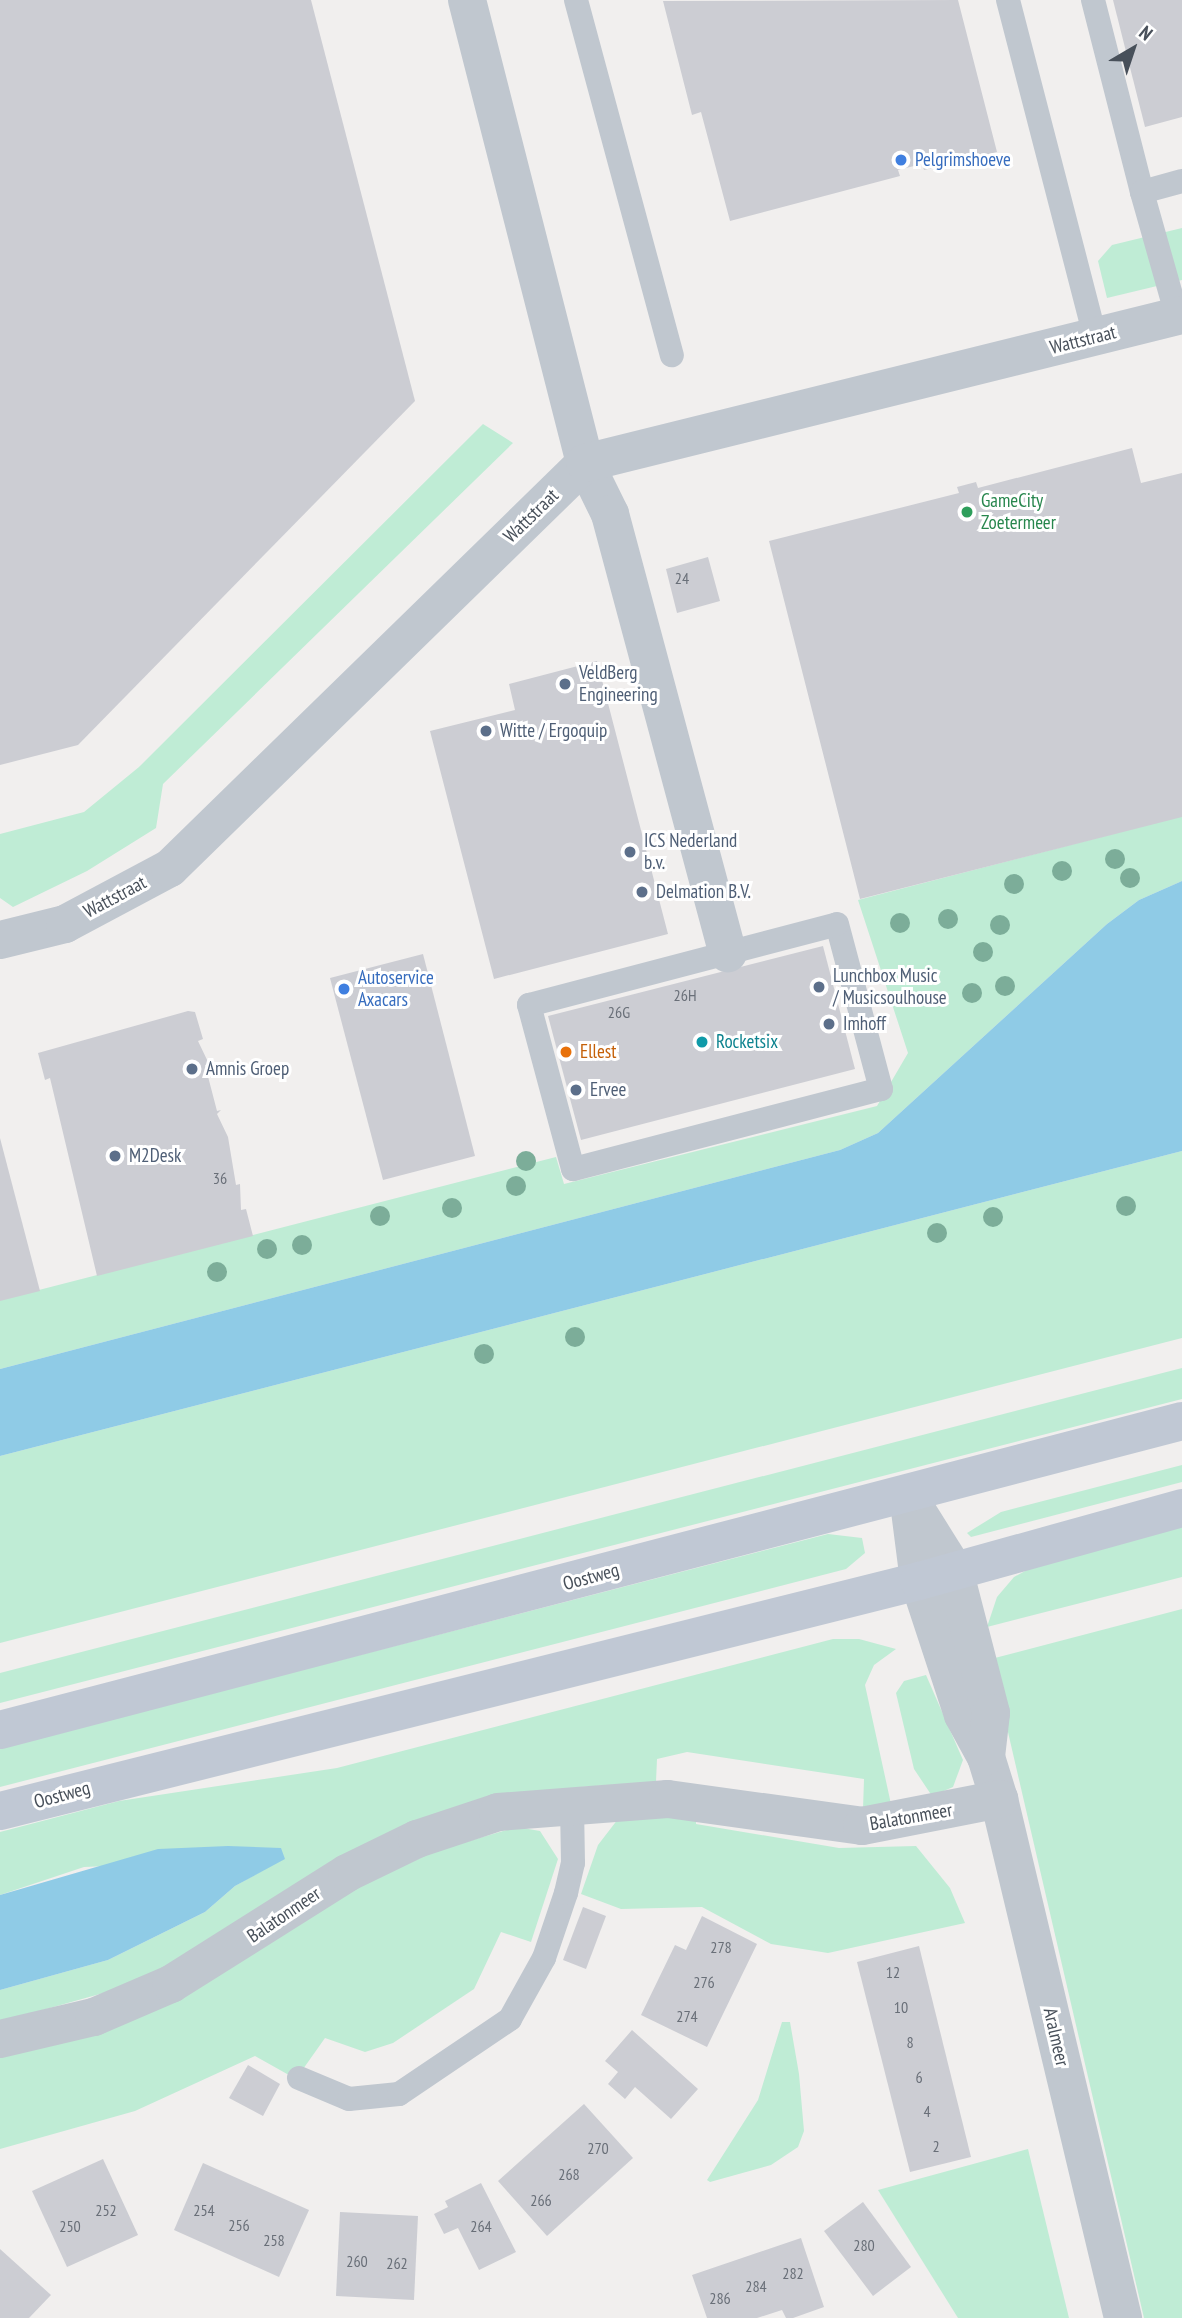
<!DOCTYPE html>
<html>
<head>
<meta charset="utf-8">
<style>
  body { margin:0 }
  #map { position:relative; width:1182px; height:2318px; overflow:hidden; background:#f1efee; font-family:"PT Sans Narrow",sans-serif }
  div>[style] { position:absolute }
  .green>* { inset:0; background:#bfecd5 }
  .water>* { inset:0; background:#8fcbe6 }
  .building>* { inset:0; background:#cccdd3 }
  .service>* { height:24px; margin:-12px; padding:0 12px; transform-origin:12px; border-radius:12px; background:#c0c7cf }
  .minor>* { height:38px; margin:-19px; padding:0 19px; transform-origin:19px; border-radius:19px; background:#c0c7cf }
  .secondary>* { height:38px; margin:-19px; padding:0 19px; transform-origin:19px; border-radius:19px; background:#c0c8d4 }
  .trees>* { width:20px; height:20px; margin:-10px; border-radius:50%; background:#7cad99 }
  .dots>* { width:19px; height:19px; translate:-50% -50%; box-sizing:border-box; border:4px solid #fff; border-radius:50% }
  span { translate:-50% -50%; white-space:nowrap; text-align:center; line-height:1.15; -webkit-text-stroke:6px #fff; paint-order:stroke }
  .number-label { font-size:16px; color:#696f78 }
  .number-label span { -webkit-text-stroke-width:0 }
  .shop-label { font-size:19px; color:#366cbe }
  .left { translate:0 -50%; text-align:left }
  .street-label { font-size:19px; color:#48505a }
  .leisure-label { font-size:19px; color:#27864d }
  .service-label { font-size:19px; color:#4e5e75 }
  .culture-label { font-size:19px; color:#0d838f }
  .food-label { font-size:19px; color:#c56008 }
  .north { position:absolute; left:1098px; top:14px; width:70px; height:70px; -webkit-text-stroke:5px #fff; paint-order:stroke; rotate:39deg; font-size:19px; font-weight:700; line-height:28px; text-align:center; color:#48505a }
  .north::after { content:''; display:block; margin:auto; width:24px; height:32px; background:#48505a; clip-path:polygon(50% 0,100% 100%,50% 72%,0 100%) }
</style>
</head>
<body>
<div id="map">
  <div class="green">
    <i style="clip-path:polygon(1182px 228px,1182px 280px,1107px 298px,1098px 261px,1112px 245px)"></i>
    <i style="clip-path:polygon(483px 424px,513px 443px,163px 784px,156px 828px,87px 871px,13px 907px,0 898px,0 834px,84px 812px,139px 767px)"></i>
    <i style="clip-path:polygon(1182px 816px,1182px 881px,1139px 900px,1107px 924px,878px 1133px,840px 1150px,0 1369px,0 1300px,556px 1157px,564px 1184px,877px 1106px,908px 1053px,858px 900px)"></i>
    <i style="clip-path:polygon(1182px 1151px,1182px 1338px,0 1643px,0 1456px)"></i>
    <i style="clip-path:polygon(1182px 1368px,1182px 1399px,0 1703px,0 1673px)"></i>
    <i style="clip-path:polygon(1182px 1465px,1182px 1482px,971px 1537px,967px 1533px,1001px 1512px)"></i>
    <i style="clip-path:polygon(1182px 1527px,1182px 1577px,987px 1627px,997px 1597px,1014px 1577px,1036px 1565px)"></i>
    <i style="clip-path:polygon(828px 1534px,862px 1538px,865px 1553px,846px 1569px,0 1787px,0 1748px)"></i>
    <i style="clip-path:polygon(1182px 1609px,1182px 2318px,1144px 2318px,991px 1659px)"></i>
    <i style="clip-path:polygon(833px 1639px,859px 1639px,896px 1649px,874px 1665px,865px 1685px,891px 1804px,863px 1809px,864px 1779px,687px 1752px,657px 1759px,656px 1782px,580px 1787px,107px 1992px,0 2022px,0 1990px,108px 1960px,205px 1912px,235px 1886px,285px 1858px,84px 1867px,0 1895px,0 1832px,119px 1801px,337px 1768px)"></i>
    <i style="clip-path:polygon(926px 1675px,963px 1760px,953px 1787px,932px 1796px,914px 1769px,896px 1693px,904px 1681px)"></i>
    <i style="clip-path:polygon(696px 1816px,696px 1824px,839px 1848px,916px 1846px,950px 1888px,965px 1923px,828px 1953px,771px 1944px,702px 1907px,621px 1909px,581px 1894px,598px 1845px,618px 1819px)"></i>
    <i style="clip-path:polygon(517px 1827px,540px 1831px,558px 1859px,531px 1942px,501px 1932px,474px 1989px,393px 2043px,365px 2052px,325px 2038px,296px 2079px,255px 2056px,135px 2111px,0 2149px,0 2055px,435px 1851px)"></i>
    <i style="clip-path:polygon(782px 2022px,790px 2022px,799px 2074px,804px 2131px,798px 2147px,771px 2165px,710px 2182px,707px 2180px,758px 2100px)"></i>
    <i style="clip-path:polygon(1028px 2149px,1069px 2318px,958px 2318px,878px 2190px)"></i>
  </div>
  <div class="water">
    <i style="clip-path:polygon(1182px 881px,1182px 1151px,0 1456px,0 1369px,840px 1150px,878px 1133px,1107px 924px,1139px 900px)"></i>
    <i style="clip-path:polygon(228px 1846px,281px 1848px,285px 1859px,235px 1886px,205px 1912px,108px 1960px,0 1990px,0 1895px,158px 1849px)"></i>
  </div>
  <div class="building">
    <i style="clip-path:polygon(0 0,311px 0,415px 401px,78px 745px,0 765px)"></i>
    <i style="clip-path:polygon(958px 0,997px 152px,924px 170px,922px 164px,898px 170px,900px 176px,730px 221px,701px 112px,692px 115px,663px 1px)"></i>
    <i style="clip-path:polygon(1113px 0,1182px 0,1182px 117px,1145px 127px)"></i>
    <i style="clip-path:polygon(1132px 448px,1141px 483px,1182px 473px,1182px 817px,860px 899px,769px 541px,959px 493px,957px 487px,976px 482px,978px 488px)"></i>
    <i style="clip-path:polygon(708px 557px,720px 601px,677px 613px,666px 569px)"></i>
    <i style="clip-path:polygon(597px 661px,668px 934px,494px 979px,430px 731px,515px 710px,509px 684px)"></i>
    <i style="clip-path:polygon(823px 946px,855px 1069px,581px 1140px,548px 1016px)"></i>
    <i style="clip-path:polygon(423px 954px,475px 1156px,383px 1180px,330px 978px)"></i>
    <i style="clip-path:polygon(188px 1011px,195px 1012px,203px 1039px,198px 1041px,209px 1064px,205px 1065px,217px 1111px,221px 1110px,217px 1114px,228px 1137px,236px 1185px,240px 1184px,241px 1210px,246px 1209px,253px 1236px,97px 1276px,50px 1078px,45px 1080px,38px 1053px)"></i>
    <i style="clip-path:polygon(0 1138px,40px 1291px,0 1301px)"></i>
    <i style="clip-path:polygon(583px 1907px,606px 1916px,586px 1969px,563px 1960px)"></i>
    <i style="clip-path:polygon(702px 1916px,757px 1944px,707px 2047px,641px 2015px,675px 1945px,686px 1950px)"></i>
    <i style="clip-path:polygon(919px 1946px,971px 2157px,910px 2172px,857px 1962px)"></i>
    <i style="clip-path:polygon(632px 2030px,698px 2089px,671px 2119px,635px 2087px,625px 2099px,608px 2084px,618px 2072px,605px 2061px)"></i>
    <i style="clip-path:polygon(248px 2065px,280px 2084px,263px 2116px,229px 2098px)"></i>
    <i style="clip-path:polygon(584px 2104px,633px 2158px,547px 2236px,498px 2181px)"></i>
    <i style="clip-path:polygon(103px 2159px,138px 2235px,67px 2267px,32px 2191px)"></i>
    <i style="clip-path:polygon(203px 2163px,309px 2210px,279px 2277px,174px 2230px)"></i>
    <i style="clip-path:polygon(481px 2183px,516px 2252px,479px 2270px,458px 2228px,444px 2234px,434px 2214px,448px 2207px,445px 2201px)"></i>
    <i style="clip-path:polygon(863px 2202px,911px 2267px,873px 2296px,824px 2231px)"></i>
    <i style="clip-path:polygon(340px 2212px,418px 2216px,414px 2300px,336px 2296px)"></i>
    <i style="clip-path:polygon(801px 2238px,824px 2307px,793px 2318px,786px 2318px,782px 2310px,757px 2318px,707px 2318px,692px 2275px)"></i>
    <i style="clip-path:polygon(0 2249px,51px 2295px,29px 2318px,0 2318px)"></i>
  </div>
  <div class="service">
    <i style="left:576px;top:0;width:368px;rotate:74.9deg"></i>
    <i style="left:1008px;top:0;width:348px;rotate:75.5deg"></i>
    <i style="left:1093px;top:0;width:198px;rotate:75.7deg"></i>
    <i style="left:1177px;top:316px;width:129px;rotate:-105.8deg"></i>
    <i style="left:1142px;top:192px;width:41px;rotate:-15.4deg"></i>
    <i style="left:837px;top:924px;width:171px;rotate:75.1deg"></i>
    <i style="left:881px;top:1089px;width:318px;rotate:165.4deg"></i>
    <i style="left:573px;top:1169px;width:170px;rotate:-105deg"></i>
    <i style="left:529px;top:1005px;width:318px;rotate:-14.7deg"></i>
    <i style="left:299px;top:2078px;width:54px;rotate:22.8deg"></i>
    <i style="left:349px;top:2099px;width:50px;rotate:-5.7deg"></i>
    <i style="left:399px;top:2094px;width:134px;rotate:-34deg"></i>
    <i style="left:510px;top:2019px;width:70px;rotate:-60.9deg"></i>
    <i style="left:544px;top:1958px;width:69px;rotate:-71.3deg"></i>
    <i style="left:566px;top:1893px;width:31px;rotate:-77deg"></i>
    <i style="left:573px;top:1863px;width:60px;rotate:-91deg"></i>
  </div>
  <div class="minor">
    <i style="left:467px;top:0;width:478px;rotate:75.7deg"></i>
    <i style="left:585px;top:463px;width:57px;rotate:63.9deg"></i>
    <i style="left:610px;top:514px;width:455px;rotate:75deg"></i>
    <i style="left:0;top:940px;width:67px;rotate:-13.8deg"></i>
    <i style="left:65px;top:924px;width:119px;rotate:-28.1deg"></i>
    <i style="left:170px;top:868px;width:580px;rotate:-44.3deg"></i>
    <i style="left:585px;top:463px;width:615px;rotate:-13.92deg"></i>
    <i style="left:908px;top:1495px;width:87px;rotate:82.7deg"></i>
    <i style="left:919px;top:1581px;width:141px;rotate:71.8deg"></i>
    <i style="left:963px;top:1715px;width:48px;rotate:61.3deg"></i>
    <i style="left:986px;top:1757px;width:44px;rotate:72.8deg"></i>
    <i style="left:999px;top:1799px;width:534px;rotate:76.56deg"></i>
    <i style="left:914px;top:1506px;width:75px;rotate:58deg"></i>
    <i style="left:954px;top:1570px;width:148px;rotate:75.5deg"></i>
    <i style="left:991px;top:1713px;width:44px;rotate:96.5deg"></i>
    <i style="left:0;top:2039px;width:97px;rotate:-13.2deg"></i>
    <i style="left:94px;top:2017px;width:84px;rotate:-23.2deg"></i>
    <i style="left:171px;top:1984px;width:208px;rotate:-32.2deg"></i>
    <i style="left:347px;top:1873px;width:78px;rotate:-25.9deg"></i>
    <i style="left:417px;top:1839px;width:85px;rotate:-18.4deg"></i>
    <i style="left:498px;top:1812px;width:170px;rotate:-4.4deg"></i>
    <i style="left:668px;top:1799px;width:196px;rotate:7.9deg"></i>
    <i style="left:862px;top:1826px;width:140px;rotate:-11.1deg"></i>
  </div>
  <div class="secondary">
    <i style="left:0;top:1730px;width:1222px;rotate:-14.65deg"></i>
    <i style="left:0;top:1811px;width:947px;rotate:-14.05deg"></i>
    <i style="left:919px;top:1581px;width:273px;rotate:-15.5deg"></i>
  </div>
  <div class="trees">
    <i style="left:1115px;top:859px"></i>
    <i style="left:1062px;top:871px"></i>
    <i style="left:1130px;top:878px"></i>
    <i style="left:1014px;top:884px"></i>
    <i style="left:948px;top:919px"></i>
    <i style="left:900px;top:923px"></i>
    <i style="left:1000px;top:925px"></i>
    <i style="left:983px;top:952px"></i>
    <i style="left:1005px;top:986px"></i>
    <i style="left:972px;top:993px"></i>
    <i style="left:526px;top:1161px"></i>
    <i style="left:516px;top:1186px"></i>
    <i style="left:1126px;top:1206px"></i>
    <i style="left:452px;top:1208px"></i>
    <i style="left:380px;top:1216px"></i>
    <i style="left:993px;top:1217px"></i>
    <i style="left:937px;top:1233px"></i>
    <i style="left:302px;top:1245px"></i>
    <i style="left:267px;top:1249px"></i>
    <i style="left:217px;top:1272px"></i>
    <i style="left:575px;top:1337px"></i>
    <i style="left:484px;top:1354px"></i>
  </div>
  <div class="dots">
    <i style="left:901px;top:160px;background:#3f7fe0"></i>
    <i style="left:967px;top:512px;background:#2e9e5b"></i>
    <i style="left:565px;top:684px;background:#5c6f8a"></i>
    <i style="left:486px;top:731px;background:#5c6f8a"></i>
    <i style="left:630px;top:852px;background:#5c6f8a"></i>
    <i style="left:642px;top:892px;background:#5c6f8a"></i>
    <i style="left:819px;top:987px;background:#5c6f8a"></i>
    <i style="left:344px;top:989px;background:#3f7fe0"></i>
    <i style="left:829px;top:1024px;background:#5c6f8a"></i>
    <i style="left:702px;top:1042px;background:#0f9aa8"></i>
    <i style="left:566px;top:1052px;background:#e8710a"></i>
    <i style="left:192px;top:1069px;background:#5c6f8a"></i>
    <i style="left:576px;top:1090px;background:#5c6f8a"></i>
    <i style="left:115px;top:1156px;background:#5c6f8a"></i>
  </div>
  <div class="number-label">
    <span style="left:682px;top:578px">24</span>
    <span style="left:685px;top:995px">26H</span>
    <span style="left:619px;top:1012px">26G</span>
    <span style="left:220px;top:1178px">36</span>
    <span style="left:721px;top:1947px">278</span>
    <span style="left:893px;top:1972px">12</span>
    <span style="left:704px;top:1982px">276</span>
    <span style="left:901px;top:2007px">10</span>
    <span style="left:687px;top:2016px">274</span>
    <span style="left:910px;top:2042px">8</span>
    <span style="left:919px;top:2077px">6</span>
    <span style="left:927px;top:2111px">4</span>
    <span style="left:936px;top:2146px">2</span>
    <span style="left:598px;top:2148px">270</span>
    <span style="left:569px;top:2174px">268</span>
    <span style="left:541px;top:2200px">266</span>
    <span style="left:106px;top:2210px">252</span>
    <span style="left:204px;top:2210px">254</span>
    <span style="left:239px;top:2225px">256</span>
    <span style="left:70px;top:2226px">250</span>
    <span style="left:481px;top:2226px">264</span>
    <span style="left:274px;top:2240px">258</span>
    <span style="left:864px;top:2245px">280</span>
    <span style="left:357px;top:2261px">260</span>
    <span style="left:397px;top:2263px">262</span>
    <span style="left:793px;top:2273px">282</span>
    <span style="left:756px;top:2286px">284</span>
    <span style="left:720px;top:2298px">286</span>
  </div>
  <div class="shop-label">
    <span class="left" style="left:915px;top:160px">Pelgrimshoeve</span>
    <span class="left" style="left:358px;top:989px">Autoservice<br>Axacars</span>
  </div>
  <div class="street-label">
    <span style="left:1083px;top:340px;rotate:-14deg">Wattstraat</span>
    <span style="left:531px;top:516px;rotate:-44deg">Wattstraat</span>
    <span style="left:115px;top:897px;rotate:-28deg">Wattstraat</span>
    <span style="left:591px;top:1577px;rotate:-15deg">Oostweg</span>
    <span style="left:62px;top:1795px;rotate:-15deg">Oostweg</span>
    <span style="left:911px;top:1817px;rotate:-10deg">Balatonmeer</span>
    <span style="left:284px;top:1915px;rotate:-34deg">Balatonmeer</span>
    <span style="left:1056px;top:2037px;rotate:77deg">Aralmeer</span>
  </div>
  <div class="leisure-label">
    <span class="left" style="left:981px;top:512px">GameCity<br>Zoetermeer</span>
  </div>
  <div class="service-label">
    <span class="left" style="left:579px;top:684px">VeldBerg<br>Engineering</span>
    <span class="left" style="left:500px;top:731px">Witte / Ergoquip</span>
    <span class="left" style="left:644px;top:852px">ICS Nederland<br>b.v.</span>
    <span class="left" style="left:656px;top:892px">Delmation B.V.</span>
    <span class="left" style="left:833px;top:987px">Lunchbox Music<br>/ Musicsoulhouse</span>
    <span class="left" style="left:843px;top:1024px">Imhoff</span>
    <span class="left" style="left:206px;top:1069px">Amnis Groep</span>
    <span class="left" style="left:590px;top:1090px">Ervee</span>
    <span class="left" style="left:129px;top:1156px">M2Desk</span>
  </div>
  <div class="culture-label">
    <span class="left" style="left:716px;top:1042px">Rocketsix</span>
  </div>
  <div class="food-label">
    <span class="left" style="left:580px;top:1052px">Ellest</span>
  </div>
  <div class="north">N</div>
</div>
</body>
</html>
